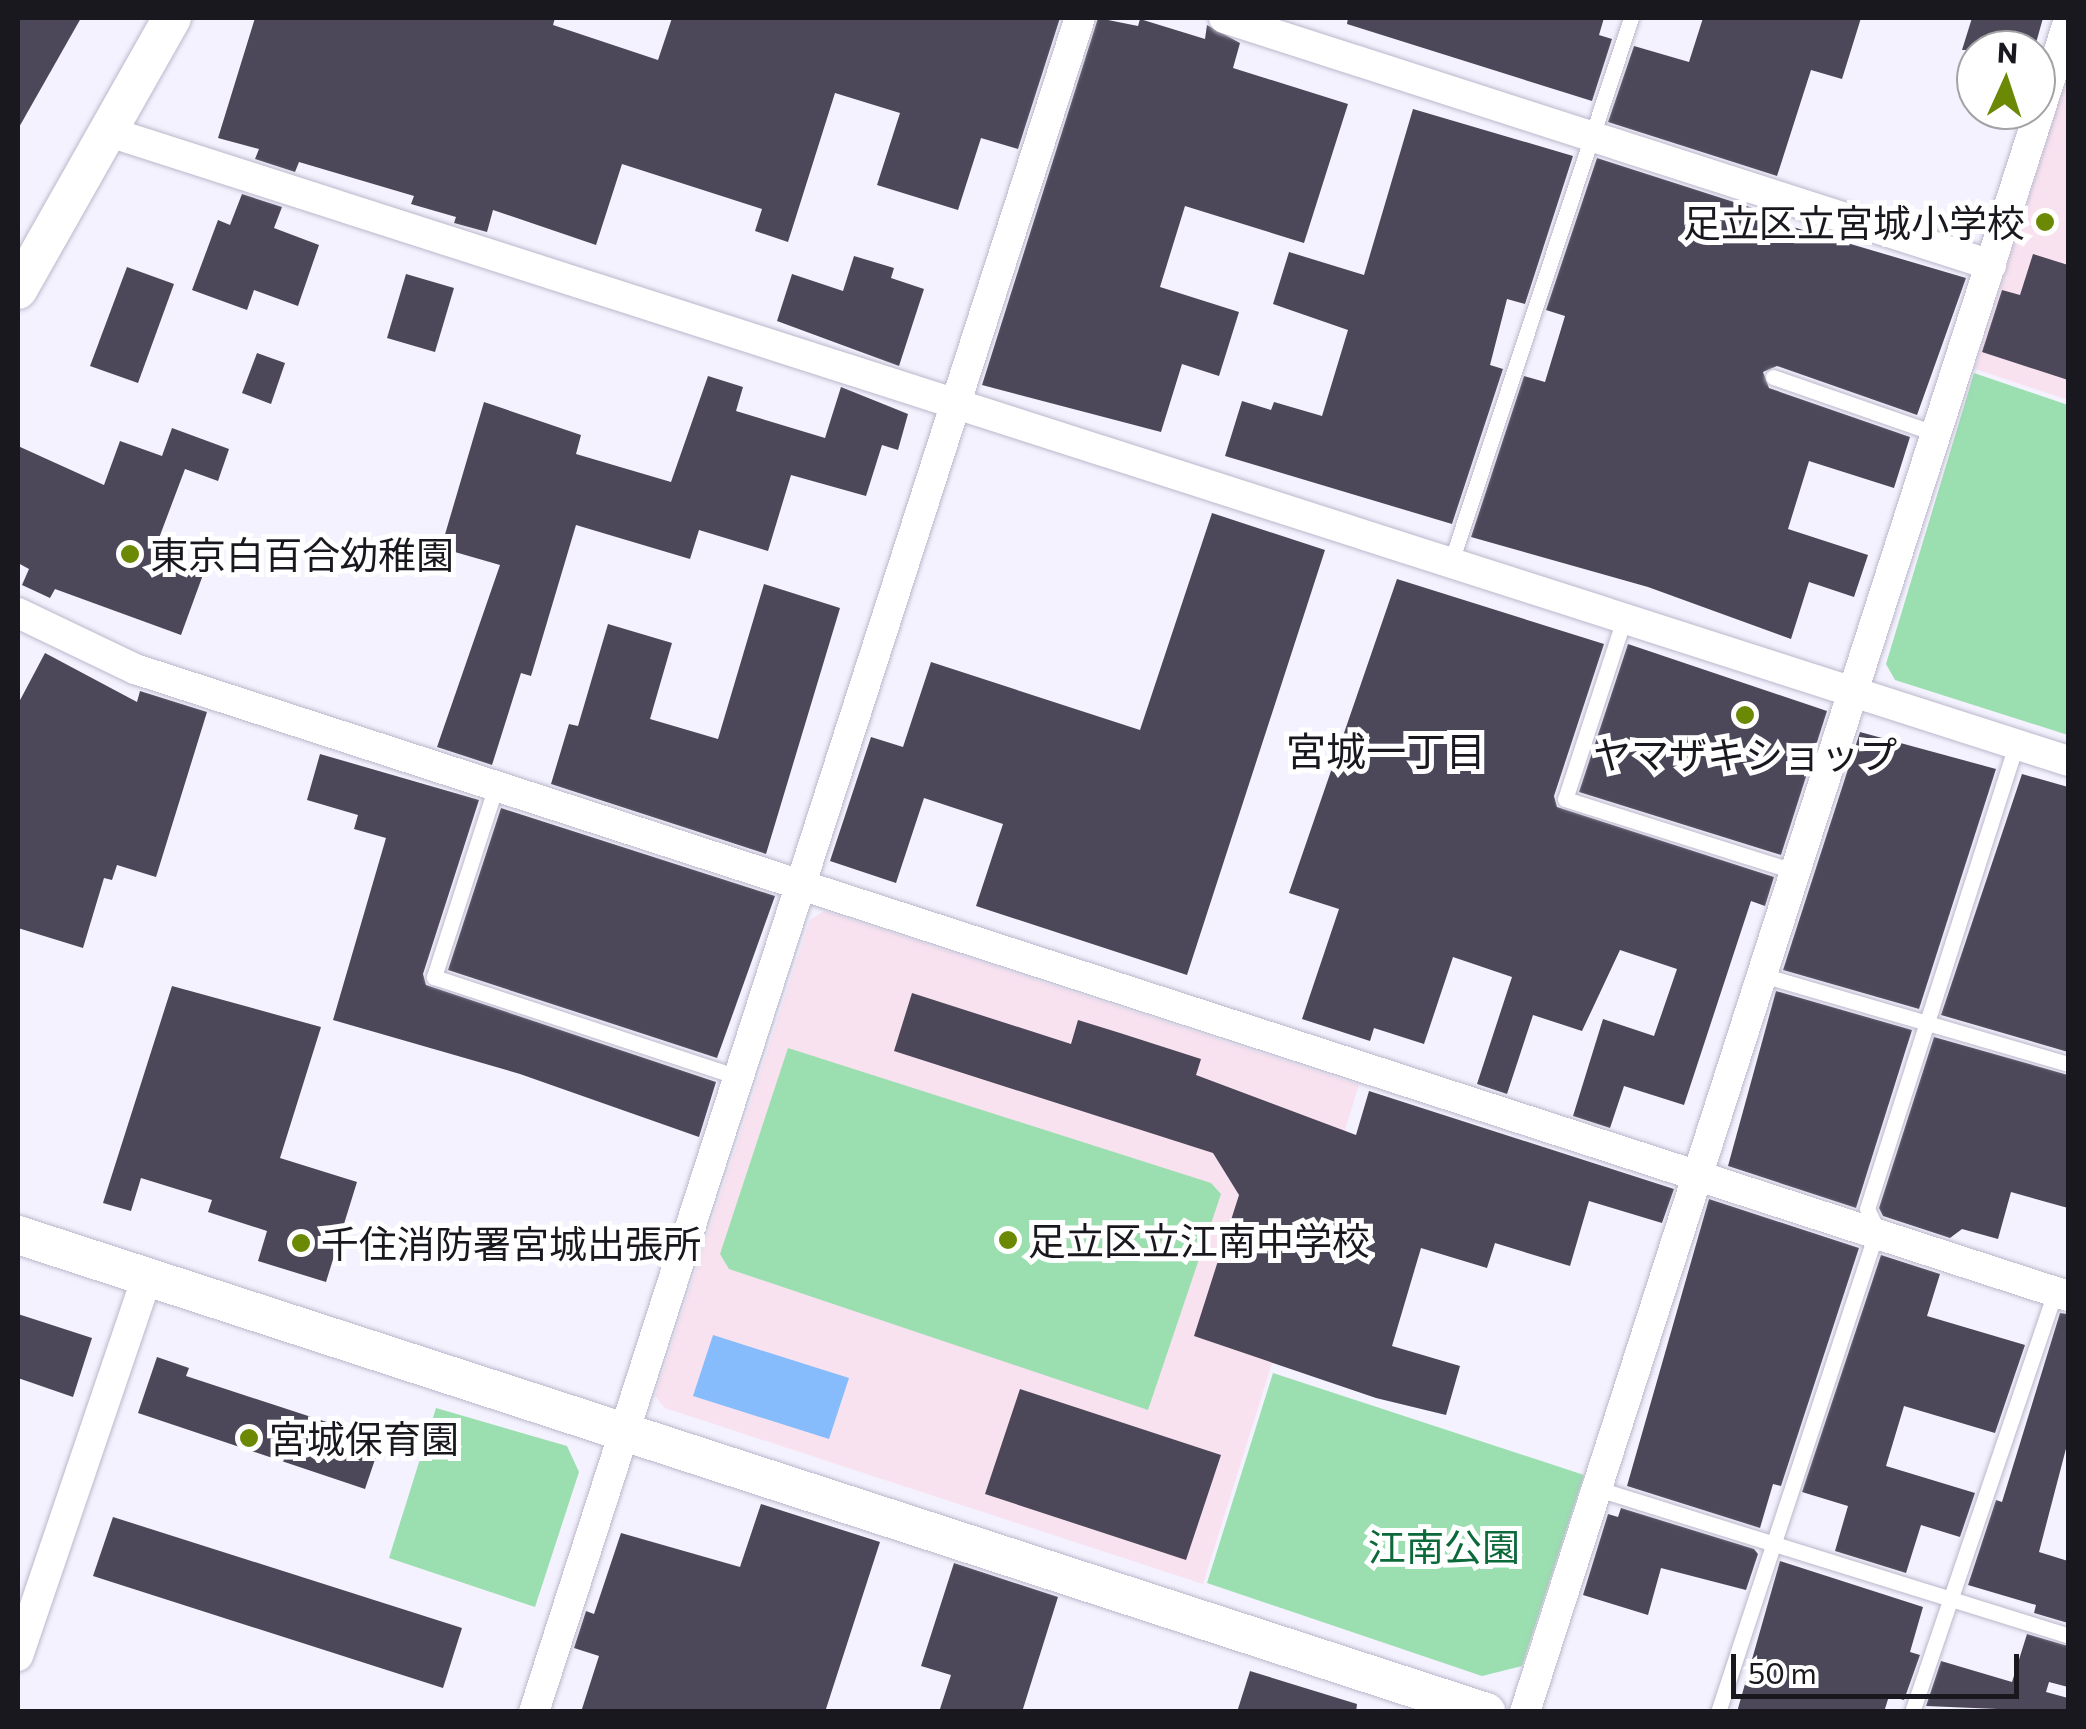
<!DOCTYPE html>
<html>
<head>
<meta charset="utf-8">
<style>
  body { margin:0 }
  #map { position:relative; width:2086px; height:1729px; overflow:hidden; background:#f4f2fe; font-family:Commissioner,"Noto Sans JP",sans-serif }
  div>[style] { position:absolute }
  .education>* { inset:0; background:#f8e2f0 }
  .green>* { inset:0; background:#9bdeb0 }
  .water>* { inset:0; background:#86bcfc }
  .building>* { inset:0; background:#4c4859 }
  .roads { filter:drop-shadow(0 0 2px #bbb7cb) drop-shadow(0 0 2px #bbb7cb) }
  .service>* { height:15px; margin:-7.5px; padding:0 7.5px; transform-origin:7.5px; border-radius:7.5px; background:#fff }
  .minor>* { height:30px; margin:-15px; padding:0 15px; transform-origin:15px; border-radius:15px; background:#fff }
  .tertiary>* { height:38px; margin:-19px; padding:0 19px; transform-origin:19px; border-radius:19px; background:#fff }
  .dots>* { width:28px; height:28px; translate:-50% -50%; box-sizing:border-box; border:5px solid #fff; border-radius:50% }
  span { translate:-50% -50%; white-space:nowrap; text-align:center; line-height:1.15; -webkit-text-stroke:10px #fff; paint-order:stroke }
  .poi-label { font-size:38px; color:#1a181f }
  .right { translate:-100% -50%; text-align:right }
  .left { translate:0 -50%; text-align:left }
  .park-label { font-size:38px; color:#0c693a }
  .neighbourhood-label { font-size:40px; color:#1a181f }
  .frame { position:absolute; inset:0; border:20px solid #1a181f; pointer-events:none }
  .north { position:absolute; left:1956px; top:30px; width:100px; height:100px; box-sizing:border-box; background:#fff; border:2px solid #a3a3a5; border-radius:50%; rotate:3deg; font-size:28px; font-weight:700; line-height:40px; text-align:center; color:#1a181f }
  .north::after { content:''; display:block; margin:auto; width:35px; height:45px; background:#6b8904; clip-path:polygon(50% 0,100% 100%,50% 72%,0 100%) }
  .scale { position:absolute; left:1731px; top:1654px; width:288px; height:45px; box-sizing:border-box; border:5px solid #1a181f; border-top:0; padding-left:12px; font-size:30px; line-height:35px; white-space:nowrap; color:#1a181f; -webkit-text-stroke:8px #fff; paint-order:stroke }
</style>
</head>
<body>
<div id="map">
  <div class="education">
    <i style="clip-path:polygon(2068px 74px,2068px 400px,1975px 369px)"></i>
    <i style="clip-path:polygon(824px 911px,1359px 1085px,1203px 1584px,665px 1408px,655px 1396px,810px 920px)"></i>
  </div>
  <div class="green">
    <i style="clip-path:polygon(1974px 373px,2068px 405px,2068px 735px,1895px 680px,1886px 664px)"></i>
    <i style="clip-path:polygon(788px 1048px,1211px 1183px,1221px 1194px,1148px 1410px,729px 1269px,720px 1254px)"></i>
    <i style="clip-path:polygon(1273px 1373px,1584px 1475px,1522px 1666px,1482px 1676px,1207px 1583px)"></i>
    <i style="clip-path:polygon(436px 1408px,567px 1446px,579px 1472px,535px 1607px,389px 1558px)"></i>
  </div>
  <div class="water">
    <i style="clip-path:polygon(713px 1335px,849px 1378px,829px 1439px,693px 1396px)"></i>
  </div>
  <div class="building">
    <i style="clip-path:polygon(18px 18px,81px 18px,18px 129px)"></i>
    <i style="clip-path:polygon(255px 18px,555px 18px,553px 25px,658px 60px,672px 18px,1060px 18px,1018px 149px,981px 138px,958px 210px,877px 185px,900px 113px,835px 93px,788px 242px,755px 231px,762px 209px,622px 164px,596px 245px,493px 210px,487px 232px,454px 223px,456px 217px,411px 204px,414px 196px,299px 162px,295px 172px,255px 159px,259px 149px,218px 138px)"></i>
    <i style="clip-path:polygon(1098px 18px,1138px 26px,1140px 19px,1205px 39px,1207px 25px,1240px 43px,1233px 68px,1348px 104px,1304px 243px,1185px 206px,1160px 287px,1239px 312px,1219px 376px,1182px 364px,1161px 432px,982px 385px)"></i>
    <i style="clip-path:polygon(1348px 18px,1604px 18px,1599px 35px,1612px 39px,1592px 101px,1347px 24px)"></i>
    <i style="clip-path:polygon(1703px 18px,1861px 18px,1842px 79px,1811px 70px,1777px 176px,1608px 122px,1634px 46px,1689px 62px)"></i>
    <i style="clip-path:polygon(1972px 18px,2043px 18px,2034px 50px,1962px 50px)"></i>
    <i style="clip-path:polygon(1413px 109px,1573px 156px,1525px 304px,1507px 299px,1490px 365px,1503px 369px,1452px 524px,1225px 456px,1242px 401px,1271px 410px,1274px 402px,1322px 416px,1348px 330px,1273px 304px,1289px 252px,1364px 275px)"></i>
    <i style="clip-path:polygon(1597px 158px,1765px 212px,1786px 225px,1966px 278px,1917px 415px,1777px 366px,1763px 372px,1769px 388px,1910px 437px,1894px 488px,1809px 461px,1788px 529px,1868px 555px,1854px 597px,1809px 582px,1791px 639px,1648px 587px,1471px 537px,1524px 376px,1545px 382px,1565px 316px,1546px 310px)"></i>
    <i style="clip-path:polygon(242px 194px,282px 207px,274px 228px,319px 245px,298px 306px,254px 290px,247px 310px,192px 290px,218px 220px,230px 225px)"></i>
    <i style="clip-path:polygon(2033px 254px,2068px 265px,2068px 380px,1982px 352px,2002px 290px,2020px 295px)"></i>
    <i style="clip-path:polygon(854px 256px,894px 268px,891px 278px,924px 289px,899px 366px,777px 321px,792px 274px,843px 291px)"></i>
    <i style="clip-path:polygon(127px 267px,174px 284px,138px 383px,90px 366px)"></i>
    <i style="clip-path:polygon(406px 274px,454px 288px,435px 352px,387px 338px)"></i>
    <i style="clip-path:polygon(257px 353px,285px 363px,271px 404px,242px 393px)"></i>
    <i style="clip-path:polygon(708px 376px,743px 387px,736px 411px,825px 438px,841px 387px,908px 414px,898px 450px,882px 445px,866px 496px,791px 475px,768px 551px,699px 530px,690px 559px,576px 525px,531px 676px,521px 673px,492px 765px,437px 747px,500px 565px,441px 548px,484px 402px,581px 435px,576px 454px,671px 482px)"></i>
    <i style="clip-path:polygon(172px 428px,229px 449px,218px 481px,185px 469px,153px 554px,204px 572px,181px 635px,55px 589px,50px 598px,22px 585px,29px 569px,18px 563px,18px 446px,104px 485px,120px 441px,162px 456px)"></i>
    <i style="clip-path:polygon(1212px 513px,1325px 550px,1187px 975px,976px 906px,1003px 824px,924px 798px,896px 883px,830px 861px,871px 737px,903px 747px,931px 662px,1140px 730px)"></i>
    <i style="clip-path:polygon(1397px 579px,1604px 644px,1554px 796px,1557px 807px,1774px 877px,1765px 906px,1751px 901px,1684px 1105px,1624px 1086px,1610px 1128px,1573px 1116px,1603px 1019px,1654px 1036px,1677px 969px,1620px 950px,1582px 1031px,1533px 1015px,1507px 1094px,1477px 1084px,1512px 977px,1453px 957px,1424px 1044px,1374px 1028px,1370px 1041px,1302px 1019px,1339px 909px,1289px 893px)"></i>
    <i style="clip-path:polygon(764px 584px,840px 608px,766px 854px,551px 784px,569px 724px,578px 726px,608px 624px,672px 643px,650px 719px,718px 739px)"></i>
    <i style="clip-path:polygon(1628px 644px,1827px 711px,1781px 855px,1579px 792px)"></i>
    <i style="clip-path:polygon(45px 653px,137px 702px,140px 691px,207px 712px,156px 877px,117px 865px,112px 880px,104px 878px,83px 948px,18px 928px,18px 704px)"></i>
    <i style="clip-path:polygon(1860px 732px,1996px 769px,1919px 1009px,1783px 970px)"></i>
    <i style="clip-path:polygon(320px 754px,479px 800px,423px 974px,426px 985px,716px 1082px,699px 1137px,520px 1074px,333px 1020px,386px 838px,354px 829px,358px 815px,307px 800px)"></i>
    <i style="clip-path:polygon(2022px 774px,2068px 787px,2068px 1052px,1941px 1015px)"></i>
    <i style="clip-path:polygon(501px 808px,775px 896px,717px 1058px,448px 970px)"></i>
    <i style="clip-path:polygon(172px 986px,321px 1027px,280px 1158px,357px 1182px,326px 1282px,258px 1261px,267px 1231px,208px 1212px,212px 1200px,141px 1178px,131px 1211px,103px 1203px)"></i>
    <i style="clip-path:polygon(1776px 991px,1912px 1030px,1856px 1208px,1728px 1166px)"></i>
    <i style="clip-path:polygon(912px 993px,1071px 1044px,1078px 1020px,1120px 1033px,1201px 1059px,1196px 1075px,1356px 1135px,1369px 1091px,1674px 1189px,1662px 1223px,1589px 1201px,1570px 1266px,1495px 1243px,1487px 1268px,1421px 1248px,1392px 1346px,1460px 1366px,1446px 1415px,1376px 1398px,1194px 1336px,1239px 1195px,1213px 1153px,894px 1051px)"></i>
    <i style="clip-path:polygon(1934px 1037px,2068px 1075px,2068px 1208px,2011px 1192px,1998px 1239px,1962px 1229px,1950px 1238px,1883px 1216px,1879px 1208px)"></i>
    <i style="clip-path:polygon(1709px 1199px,1859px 1248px,1781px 1486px,1773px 1484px,1760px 1528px,1627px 1486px)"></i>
    <i style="clip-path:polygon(1881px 1255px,1940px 1274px,1927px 1316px,2025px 1345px,1995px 1433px,1904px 1406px,1886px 1466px,1975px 1493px,1960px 1537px,1921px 1525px,1906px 1573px,1835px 1551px,1848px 1506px,1802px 1492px)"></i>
    <i style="clip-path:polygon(2060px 1313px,2068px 1314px,2068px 1441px,2039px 1552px,2068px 1561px,2068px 1623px,2034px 1613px,2036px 1605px,1968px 1585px,1996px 1500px,2002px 1502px)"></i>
    <i style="clip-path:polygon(18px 1314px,92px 1338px,73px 1397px,18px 1378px)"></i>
    <i style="clip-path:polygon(157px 1357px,189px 1368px,186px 1376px,348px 1429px,350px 1421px,385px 1430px,365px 1489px,138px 1413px)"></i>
    <i style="clip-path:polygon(1020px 1389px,1221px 1455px,1186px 1560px,985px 1494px)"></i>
    <i style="clip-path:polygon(761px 1504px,880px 1542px,825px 1712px,581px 1712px,599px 1656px,574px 1648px,586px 1611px,594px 1614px,621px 1533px,740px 1567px)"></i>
    <i style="clip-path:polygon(1621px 1508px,1754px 1549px,1758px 1554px,1746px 1590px,1661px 1568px,1648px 1615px,1583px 1595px,1608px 1514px,1618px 1517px)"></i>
    <i style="clip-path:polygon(113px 1517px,462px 1628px,443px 1688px,93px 1576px)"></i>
    <i style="clip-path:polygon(1780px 1561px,1923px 1607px,1910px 1652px,1920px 1655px,1904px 1700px,1889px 1696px,1884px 1712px,1737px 1712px)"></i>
    <i style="clip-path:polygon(954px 1563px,1058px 1597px,1022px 1712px,939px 1712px,951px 1675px,921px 1666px)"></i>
    <i style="clip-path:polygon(2027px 1634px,2068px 1646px,2068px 1687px,2049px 1682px,2046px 1692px,2068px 1698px,2068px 1712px,1926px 1706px,1941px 1661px,2012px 1682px)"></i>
    <i style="clip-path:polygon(1250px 1671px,1357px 1704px,1356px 1712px,1237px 1712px)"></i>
  </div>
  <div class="roads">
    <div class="service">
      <i style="left:1773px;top:377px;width:174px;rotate:19.2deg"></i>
      <i style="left:1451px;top:562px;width:573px;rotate:-71.69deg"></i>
      <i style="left:1624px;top:619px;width:189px;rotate:108.1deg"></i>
      <i style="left:1565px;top:799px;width:242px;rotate:17.5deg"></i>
      <i style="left:496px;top:786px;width:201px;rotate:108deg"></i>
      <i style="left:434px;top:977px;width:317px;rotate:18.2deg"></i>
      <i style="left:1762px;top:975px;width:319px;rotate:16.2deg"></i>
      <i style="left:1598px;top:1489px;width:492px;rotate:17.3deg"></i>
      <i style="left:1718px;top:1712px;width:508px;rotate:-71.74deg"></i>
      <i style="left:1877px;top:1230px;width:23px;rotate:-115deg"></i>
      <i style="left:1867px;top:1209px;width:488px;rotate:-72.2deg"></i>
      <i style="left:1912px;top:1712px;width:444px;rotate:-71.2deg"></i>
    </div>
    <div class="minor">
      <i style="left:1224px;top:18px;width:806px;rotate:17.85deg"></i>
      <i style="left:106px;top:131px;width:2061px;rotate:17.8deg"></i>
      <i style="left:18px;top:613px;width:130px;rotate:25.6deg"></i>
      <i style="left:135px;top:669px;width:2032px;rotate:17.97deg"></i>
      <i style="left:18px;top:1656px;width:400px;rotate:-71.2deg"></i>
      <i style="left:534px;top:1712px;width:1780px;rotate:-72.14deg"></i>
      <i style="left:1525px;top:1712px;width:1774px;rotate:-72.18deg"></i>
    </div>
    <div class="tertiary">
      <i style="left:18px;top:290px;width:313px;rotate:-60.5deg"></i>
      <i style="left:18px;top:1235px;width:1544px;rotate:18deg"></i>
    </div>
  </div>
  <div class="dots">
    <i style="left:2045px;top:222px;background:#6b8904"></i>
    <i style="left:130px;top:554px;background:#6b8904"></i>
    <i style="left:1745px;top:715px;background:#6b8904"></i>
    <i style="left:1008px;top:1240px;background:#6b8904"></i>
    <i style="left:301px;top:1243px;background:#6b8904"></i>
    <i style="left:249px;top:1438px;background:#6b8904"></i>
  </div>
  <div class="poi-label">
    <span class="right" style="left:2025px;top:222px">足立区立宮城小学校</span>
    <span class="left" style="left:150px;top:554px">東京白百合幼稚園</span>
    <span style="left:1745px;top:754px">ヤマザキショップ</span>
    <span class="left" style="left:1028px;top:1240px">足立区立江南中学校</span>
    <span class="left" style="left:321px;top:1243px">千住消防署宮城出張所</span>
    <span class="left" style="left:269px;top:1438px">宮城保育園</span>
  </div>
  <div class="park-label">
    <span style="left:1444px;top:1546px">江南公園</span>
  </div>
  <div class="neighbourhood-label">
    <span style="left:1386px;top:750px">宮城一丁目</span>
  </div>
  <div class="frame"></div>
  <div class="north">N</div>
  <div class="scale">50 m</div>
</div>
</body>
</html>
